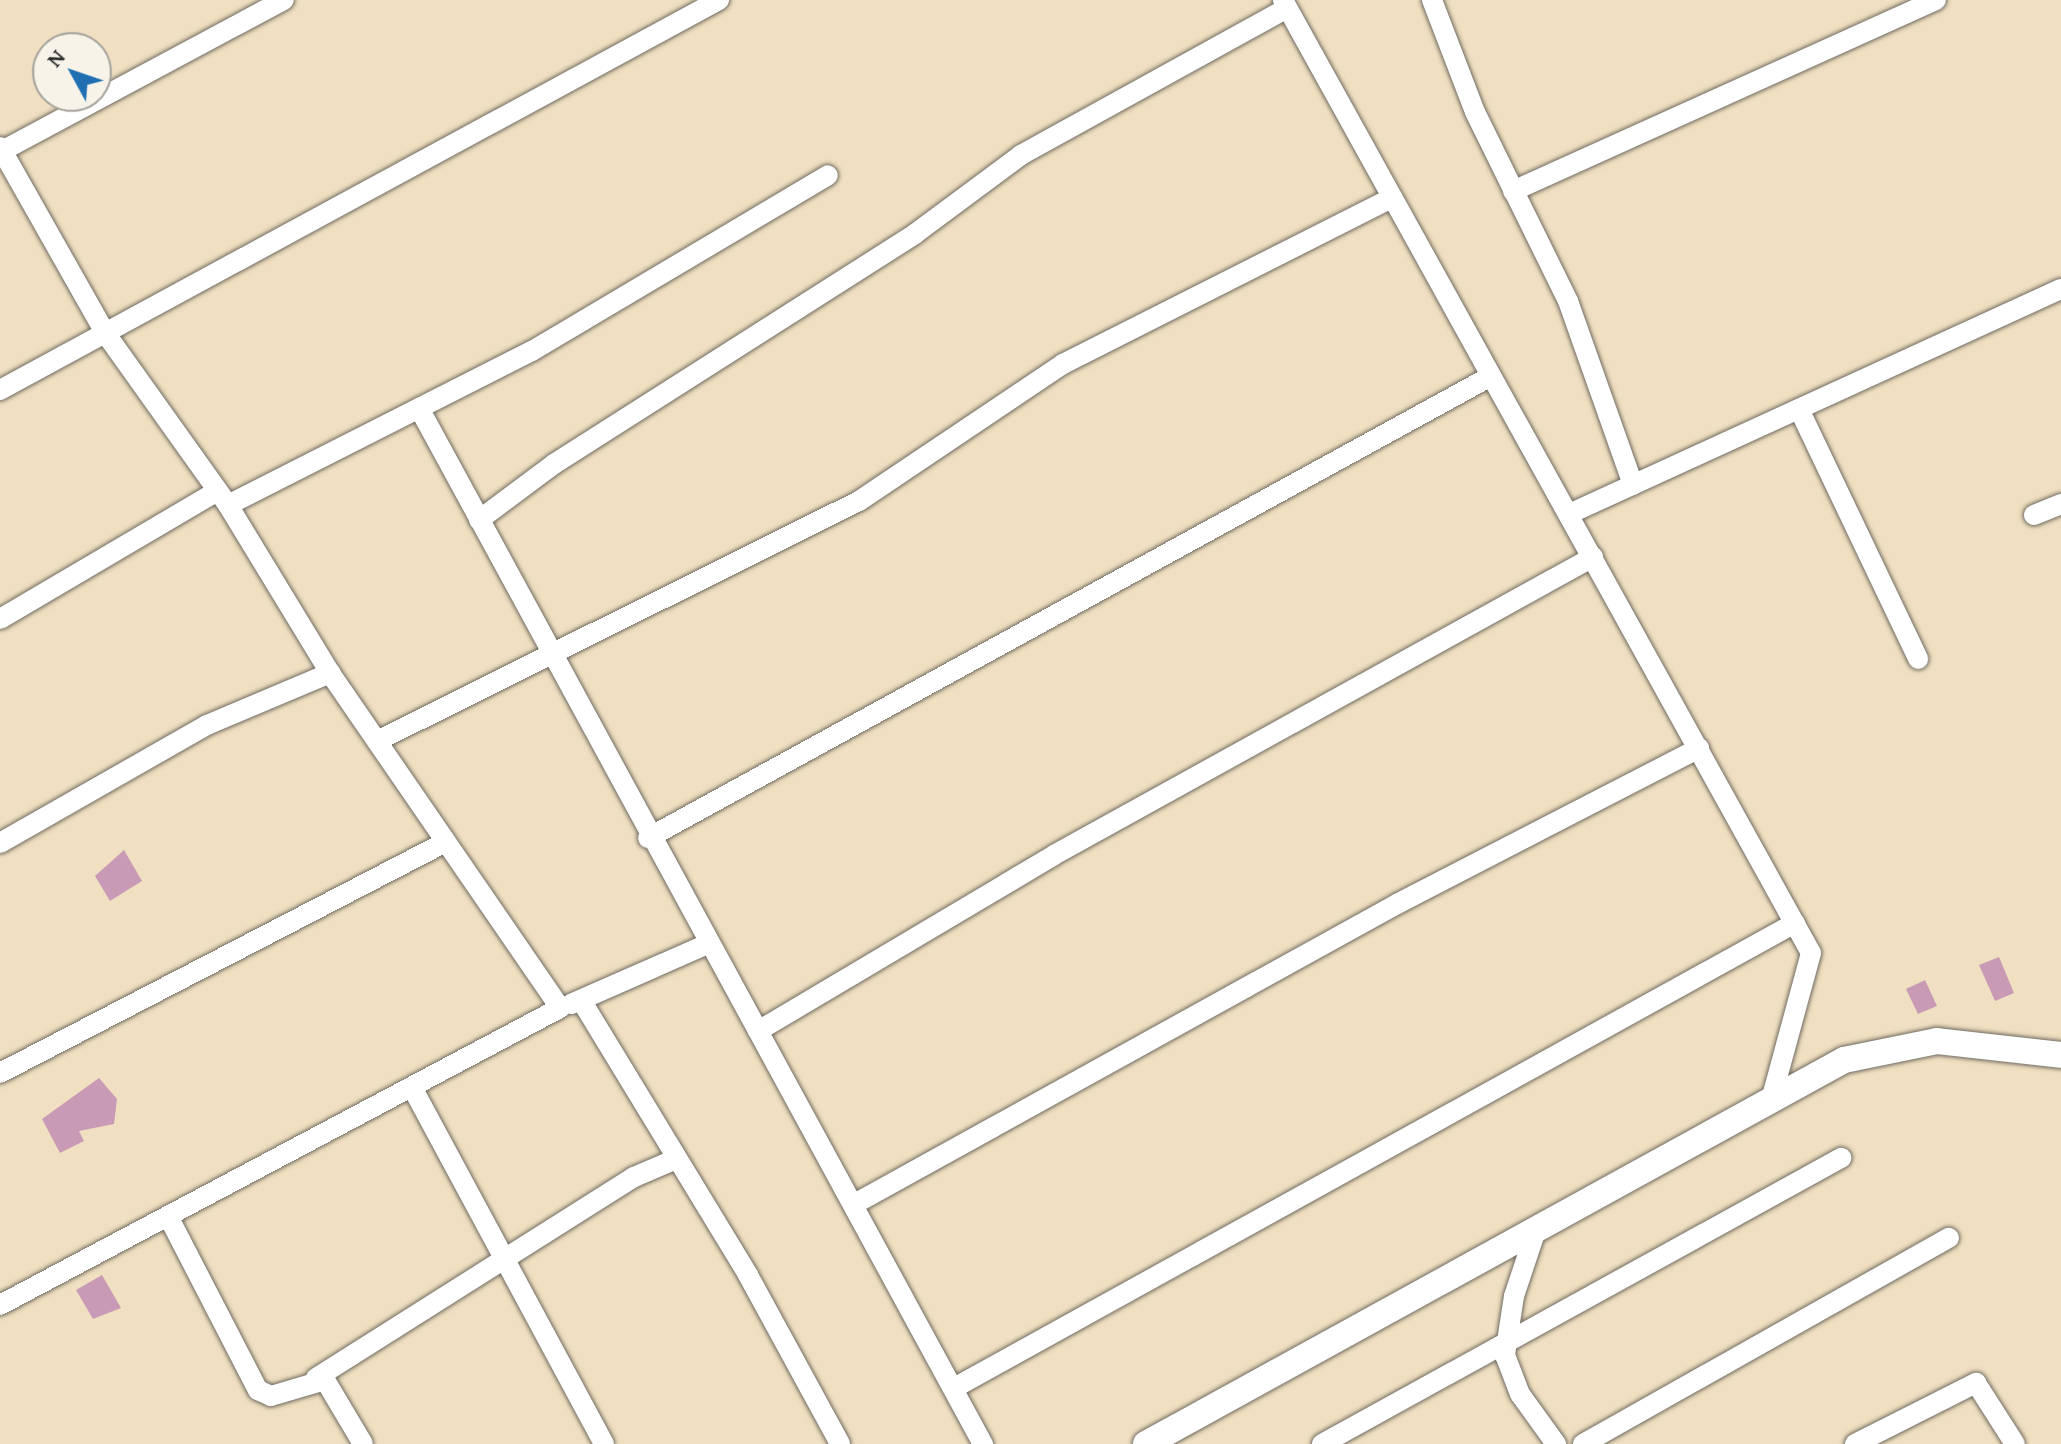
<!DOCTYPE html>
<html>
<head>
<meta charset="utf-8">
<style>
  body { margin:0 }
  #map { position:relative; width:2061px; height:1444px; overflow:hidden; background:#f0e0c1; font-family:"Gentium Book Plus",serif }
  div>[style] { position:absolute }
  .building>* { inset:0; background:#c99ab5 }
  .roads { filter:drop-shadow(0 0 2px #706a60) drop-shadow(0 0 2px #706a60) }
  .minor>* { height:20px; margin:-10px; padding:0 10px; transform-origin:10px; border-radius:10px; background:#fff }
  .tertiary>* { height:26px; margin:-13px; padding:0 13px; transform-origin:13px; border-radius:13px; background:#fff }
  span { translate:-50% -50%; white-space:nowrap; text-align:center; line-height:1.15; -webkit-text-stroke:8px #f7f3e8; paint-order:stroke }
  .north { position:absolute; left:32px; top:32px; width:80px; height:80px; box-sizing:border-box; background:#f7f3e8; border:2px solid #a5a39c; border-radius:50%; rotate:310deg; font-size:22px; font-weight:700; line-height:32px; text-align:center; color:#2b2b2b }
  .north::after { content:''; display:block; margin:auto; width:28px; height:36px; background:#1f6fb2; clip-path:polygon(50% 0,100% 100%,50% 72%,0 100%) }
</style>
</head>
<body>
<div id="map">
  <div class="building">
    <i style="clip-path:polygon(124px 850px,142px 881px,110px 901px,95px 876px)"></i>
    <i style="clip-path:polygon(1999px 957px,2014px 993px,1995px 1001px,1979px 965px)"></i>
    <i style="clip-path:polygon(1925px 980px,1937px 1006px,1918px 1014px,1906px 989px)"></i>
    <i style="clip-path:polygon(99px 1078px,117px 1099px,114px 1124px,79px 1131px,84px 1141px,60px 1153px,42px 1119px)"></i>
    <i style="clip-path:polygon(102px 1275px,121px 1308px,93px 1319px,76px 1290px)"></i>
  </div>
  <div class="roads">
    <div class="minor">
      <i style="left:1283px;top:0;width:1089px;rotate:61.01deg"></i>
      <i style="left:1811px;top:953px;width:149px;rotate:105.2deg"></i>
      <i style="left:1432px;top:0;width:120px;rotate:69deg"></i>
      <i style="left:1475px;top:112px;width:211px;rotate:63.8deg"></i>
      <i style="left:1568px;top:301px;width:195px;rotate:70.5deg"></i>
      <i style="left:0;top:147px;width:215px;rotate:60.5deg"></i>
      <i style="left:106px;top:334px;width:210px;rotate:54.5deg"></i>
      <i style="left:228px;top:505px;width:197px;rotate:58.7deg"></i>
      <i style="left:330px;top:673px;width:406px;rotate:55.5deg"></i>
      <i style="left:560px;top:1008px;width:634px;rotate:152.06deg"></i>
      <i style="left:0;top:152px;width:322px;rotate:-28.2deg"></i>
      <i style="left:1513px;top:191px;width:464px;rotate:-24.3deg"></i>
      <i style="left:0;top:390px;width:818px;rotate:-28.48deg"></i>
      <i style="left:419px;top:408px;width:1180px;rotate:61.44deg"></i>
      <i style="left:1799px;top:409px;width:277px;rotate:64.5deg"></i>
      <i style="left:228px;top:505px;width:341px;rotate:-26.9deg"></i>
      <i style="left:532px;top:351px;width:344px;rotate:-30.7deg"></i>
      <i style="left:1569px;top:514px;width:541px;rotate:-24.58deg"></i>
      <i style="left:2034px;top:515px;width:29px;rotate:-22deg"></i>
      <i style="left:479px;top:520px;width:94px;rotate:-36.7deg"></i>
      <i style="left:554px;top:464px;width:429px;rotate:-32.5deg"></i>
      <i style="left:916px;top:233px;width:131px;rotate:-36.6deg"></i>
      <i style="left:1021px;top:155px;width:304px;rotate:-28.9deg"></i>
      <i style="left:0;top:619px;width:251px;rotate:-30.5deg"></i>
      <i style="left:381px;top:739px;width:534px;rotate:-26.47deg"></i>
      <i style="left:859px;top:501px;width:246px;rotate:-33.9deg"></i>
      <i style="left:1063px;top:364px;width:369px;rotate:-26.8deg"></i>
      <i style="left:648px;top:838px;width:961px;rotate:-28.72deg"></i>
      <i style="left:0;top:843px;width:238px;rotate:-29.7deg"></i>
      <i style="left:207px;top:725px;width:134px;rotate:-22.9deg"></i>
      <i style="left:581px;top:1000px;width:322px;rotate:58.7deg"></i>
      <i style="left:748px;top:1275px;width:192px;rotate:61.4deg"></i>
      <i style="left:571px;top:1004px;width:150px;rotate:-23.7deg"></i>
      <i style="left:758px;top:1031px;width:344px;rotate:-30.7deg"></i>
      <i style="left:1054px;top:855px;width:616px;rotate:-28.94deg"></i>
      <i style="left:0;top:1073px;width:499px;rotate:-27.4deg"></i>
      <i style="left:413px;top:1089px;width:403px;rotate:61.7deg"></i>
      <i style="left:858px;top:1202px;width:616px;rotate:-28.94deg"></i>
      <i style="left:1397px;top:904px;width:340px;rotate:-27.3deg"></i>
      <i style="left:168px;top:1216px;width:196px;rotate:62.7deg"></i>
      <i style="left:258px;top:1390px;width:14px;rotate:25deg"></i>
      <i style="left:271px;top:1396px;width:56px;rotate:-16.5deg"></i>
      <i style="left:325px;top:1380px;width:74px;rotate:59.3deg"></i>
      <i style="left:1536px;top:1230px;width:70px;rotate:108.4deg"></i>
      <i style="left:1514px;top:1296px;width:60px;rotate:98.7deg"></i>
      <i style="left:1505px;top:1355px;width:42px;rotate:69deg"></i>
      <i style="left:1520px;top:1394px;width:62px;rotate:54.2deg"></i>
      <i style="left:316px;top:1378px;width:376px;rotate:-32.3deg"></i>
      <i style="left:634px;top:1177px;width:46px;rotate:-23.2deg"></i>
      <i style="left:954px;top:1388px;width:961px;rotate:-28.94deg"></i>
      <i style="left:1322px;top:1444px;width:593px;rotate:-28.86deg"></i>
      <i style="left:1583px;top:1444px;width:420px;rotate:-29.4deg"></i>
      <i style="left:1855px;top:1444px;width:136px;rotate:-26.8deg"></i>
      <i style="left:1976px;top:1383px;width:72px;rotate:57.4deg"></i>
    </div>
    <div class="tertiary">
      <i style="left:1146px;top:1444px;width:797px;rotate:-28.82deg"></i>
      <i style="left:1844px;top:1060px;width:95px;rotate:-11.5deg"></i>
      <i style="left:1937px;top:1041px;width:125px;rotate:6.4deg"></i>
    </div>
  </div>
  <div class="north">N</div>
</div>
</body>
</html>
